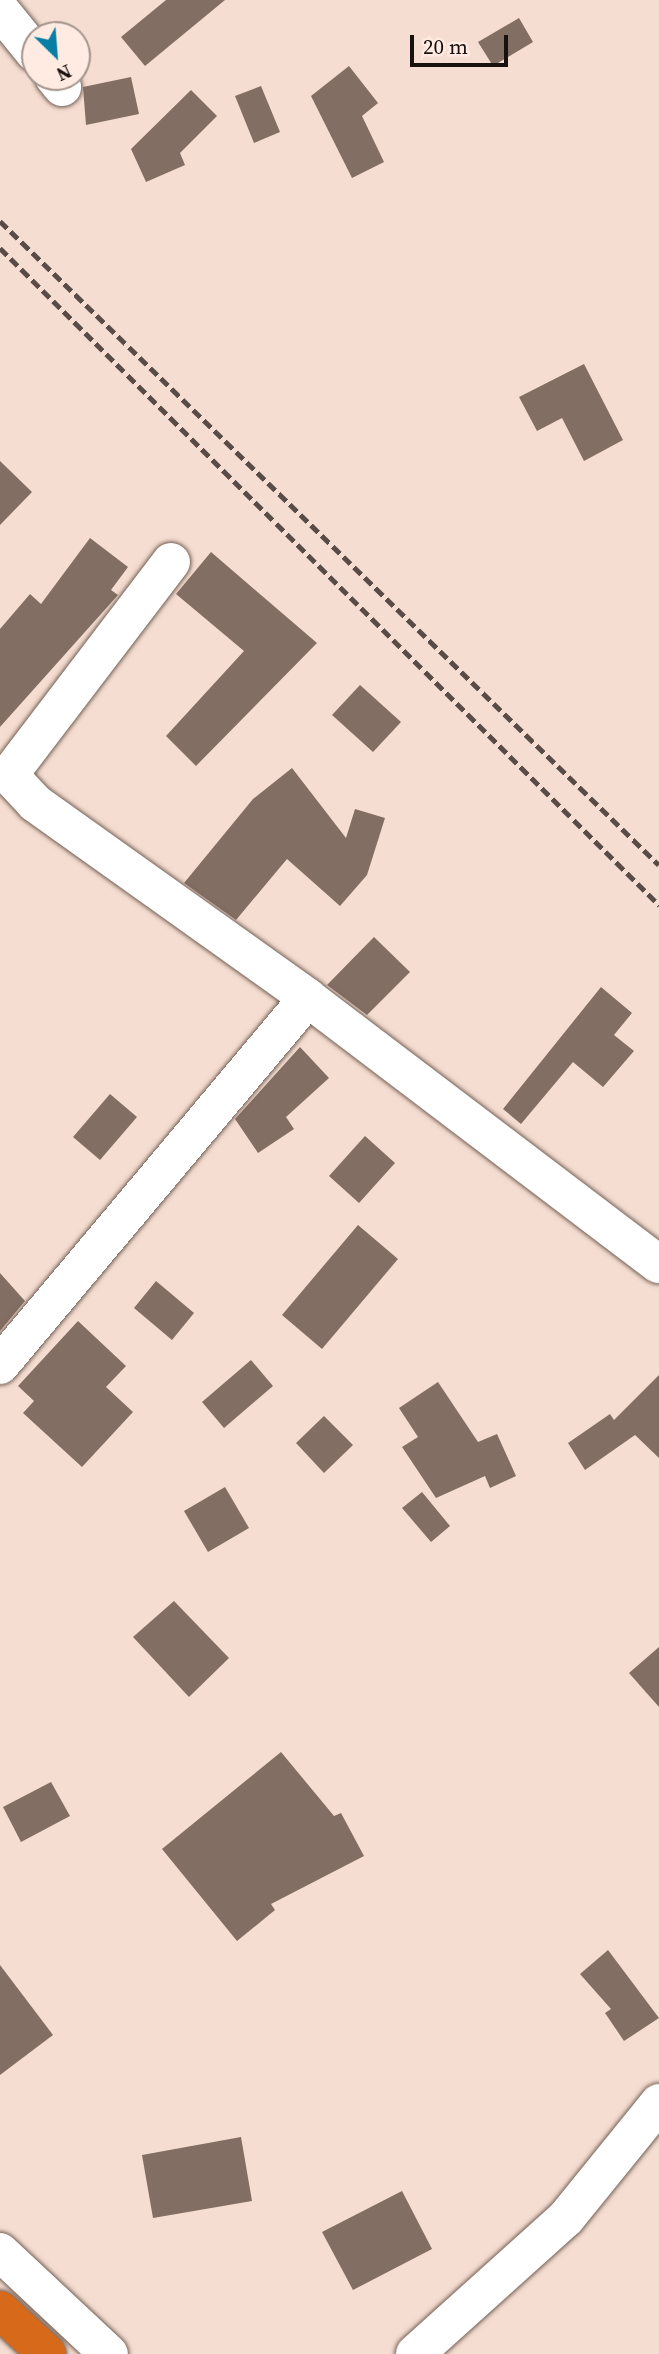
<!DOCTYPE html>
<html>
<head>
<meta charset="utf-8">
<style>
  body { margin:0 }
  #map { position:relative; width:659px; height:2354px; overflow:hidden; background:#f5ddd1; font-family:"Source Serif 4",serif }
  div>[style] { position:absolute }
  .building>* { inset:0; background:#836e63 }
  .roads { filter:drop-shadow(0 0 2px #735f54) drop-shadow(0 0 2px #735f54) }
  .minor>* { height:38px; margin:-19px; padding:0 19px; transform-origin:19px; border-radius:19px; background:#fff }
  .highway>* { height:38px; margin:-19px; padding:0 19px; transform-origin:19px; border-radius:19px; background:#d7691b }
  .rail>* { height:5px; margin-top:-2.5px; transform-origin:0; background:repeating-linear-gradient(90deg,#594c46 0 10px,transparent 0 15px) }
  span { translate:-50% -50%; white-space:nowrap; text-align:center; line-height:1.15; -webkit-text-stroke:6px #ffebe1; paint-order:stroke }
  .north { position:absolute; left:21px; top:21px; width:70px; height:70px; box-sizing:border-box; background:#ffebe1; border:2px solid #a3948c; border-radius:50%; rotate:155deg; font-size:19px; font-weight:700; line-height:28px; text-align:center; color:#19110d }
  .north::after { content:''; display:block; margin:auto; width:24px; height:32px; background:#087ea5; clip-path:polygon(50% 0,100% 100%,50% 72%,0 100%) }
  .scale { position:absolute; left:410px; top:35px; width:98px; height:32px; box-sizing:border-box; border:4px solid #19110d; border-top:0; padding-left:9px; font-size:21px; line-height:24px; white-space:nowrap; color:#19110d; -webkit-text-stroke:5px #ffebe1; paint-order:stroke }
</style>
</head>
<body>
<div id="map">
  <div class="building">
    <i style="clip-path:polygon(166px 0,225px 0,145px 66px,121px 37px)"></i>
    <i style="clip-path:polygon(519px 18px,533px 42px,493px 66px,478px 42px)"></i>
    <i style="clip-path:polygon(349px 66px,378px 103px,362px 116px,384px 162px,352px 178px,311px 96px)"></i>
    <i style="clip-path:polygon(131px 77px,139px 114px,86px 125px,83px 87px)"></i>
    <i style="clip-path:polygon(261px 86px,280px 132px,254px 143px,235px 96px)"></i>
    <i style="clip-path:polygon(191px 90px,217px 116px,180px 153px,185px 165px,146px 182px,131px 149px)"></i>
    <i style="clip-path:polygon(584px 364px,623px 440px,584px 461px,562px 418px,537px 431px,519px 397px)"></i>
    <i style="clip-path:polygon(0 461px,32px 492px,0 525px)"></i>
    <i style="clip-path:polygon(90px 538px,128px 567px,111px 590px,118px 595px,0 727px,0 629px,30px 594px,41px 604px)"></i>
    <i style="clip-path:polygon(211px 552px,317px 643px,196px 766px,166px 736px,244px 651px,176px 594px)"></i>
    <i style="clip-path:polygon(360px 685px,401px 722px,373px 752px,332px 715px)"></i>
    <i style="clip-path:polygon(292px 768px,346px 838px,355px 809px,385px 818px,367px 875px,340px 906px,287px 859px,236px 920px,184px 883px,253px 799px)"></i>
    <i style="clip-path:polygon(374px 937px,410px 972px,367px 1015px,327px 985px)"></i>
    <i style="clip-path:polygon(601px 987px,632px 1013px,614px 1035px,634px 1051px,603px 1087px,573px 1062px,521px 1124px,503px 1109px)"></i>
    <i style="clip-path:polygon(300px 1047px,329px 1078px,286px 1117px,294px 1129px,258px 1153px,235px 1119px)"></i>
    <i style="clip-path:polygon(110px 1094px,137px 1117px,100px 1160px,73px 1137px)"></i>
    <i style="clip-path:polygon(365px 1136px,395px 1163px,359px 1203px,329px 1176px)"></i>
    <i style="clip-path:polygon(358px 1225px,398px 1259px,322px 1349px,282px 1315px)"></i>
    <i style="clip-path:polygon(0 1273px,25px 1301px,0 1331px)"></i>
    <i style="clip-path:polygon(156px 1281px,194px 1313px,172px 1340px,134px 1308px)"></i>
    <i style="clip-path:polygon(78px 1321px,126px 1366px,106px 1387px,133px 1412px,82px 1467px,23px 1413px,34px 1401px,18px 1386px)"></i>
    <i style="clip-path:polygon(251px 1360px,273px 1386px,224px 1428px,202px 1402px)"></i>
    <i style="clip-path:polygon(659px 1375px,659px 1458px,635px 1435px,585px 1470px,568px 1443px,610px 1414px,614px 1420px)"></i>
    <i style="clip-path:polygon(438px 1382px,478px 1442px,497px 1434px,516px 1476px,490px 1488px,485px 1476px,436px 1498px,402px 1447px,418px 1437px,399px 1408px)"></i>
    <i style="clip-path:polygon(324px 1416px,353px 1445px,324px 1473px,296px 1443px)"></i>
    <i style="clip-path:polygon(225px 1487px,249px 1528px,208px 1552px,184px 1511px)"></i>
    <i style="clip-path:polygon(422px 1492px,450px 1526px,431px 1542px,402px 1508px)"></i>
    <i style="clip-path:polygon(174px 1601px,229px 1658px,189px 1697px,133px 1637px)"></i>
    <i style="clip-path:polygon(659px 1647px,659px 1707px,629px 1673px)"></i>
    <i style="clip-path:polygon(281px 1752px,334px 1816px,341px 1813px,364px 1856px,271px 1904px,275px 1910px,237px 1941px,162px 1849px)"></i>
    <i style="clip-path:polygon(51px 1782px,70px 1816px,21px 1842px,3px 1807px)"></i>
    <i style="clip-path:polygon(608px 1950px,659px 2018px,624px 2041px,605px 2013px,611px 2009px,580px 1974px)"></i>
    <i style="clip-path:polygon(0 1965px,53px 2035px,0 2075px)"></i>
    <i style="clip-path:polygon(241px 2137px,252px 2201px,153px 2218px,142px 2155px)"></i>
    <i style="clip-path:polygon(402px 2191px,432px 2249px,353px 2290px,322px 2232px)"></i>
  </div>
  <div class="roads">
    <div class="minor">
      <i style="left:0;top:10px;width:55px;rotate:50.9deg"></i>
      <i style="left:54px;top:77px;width:13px;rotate:51deg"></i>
      <i style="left:171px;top:562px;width:268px;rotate:127.3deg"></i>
      <i style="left:9px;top:775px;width:38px;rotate:47deg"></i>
      <i style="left:35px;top:803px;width:335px;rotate:35.5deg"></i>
      <i style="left:308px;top:998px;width:440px;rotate:37.2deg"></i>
      <i style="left:0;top:1365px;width:479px;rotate:-50deg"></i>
      <i style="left:0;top:2252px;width:149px;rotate:43.1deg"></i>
      <i style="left:415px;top:2354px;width:203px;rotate:-42deg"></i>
      <i style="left:566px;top:2218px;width:148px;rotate:-51deg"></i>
    </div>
    <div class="highway">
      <i style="left:0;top:2310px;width:64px;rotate:43.1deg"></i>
    </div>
  </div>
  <div class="rail">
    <i style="left:0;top:221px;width:921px;rotate:44.34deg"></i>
    <i style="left:0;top:248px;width:931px;rotate:44.91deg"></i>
  </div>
  <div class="north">N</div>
  <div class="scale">20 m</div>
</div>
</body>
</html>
